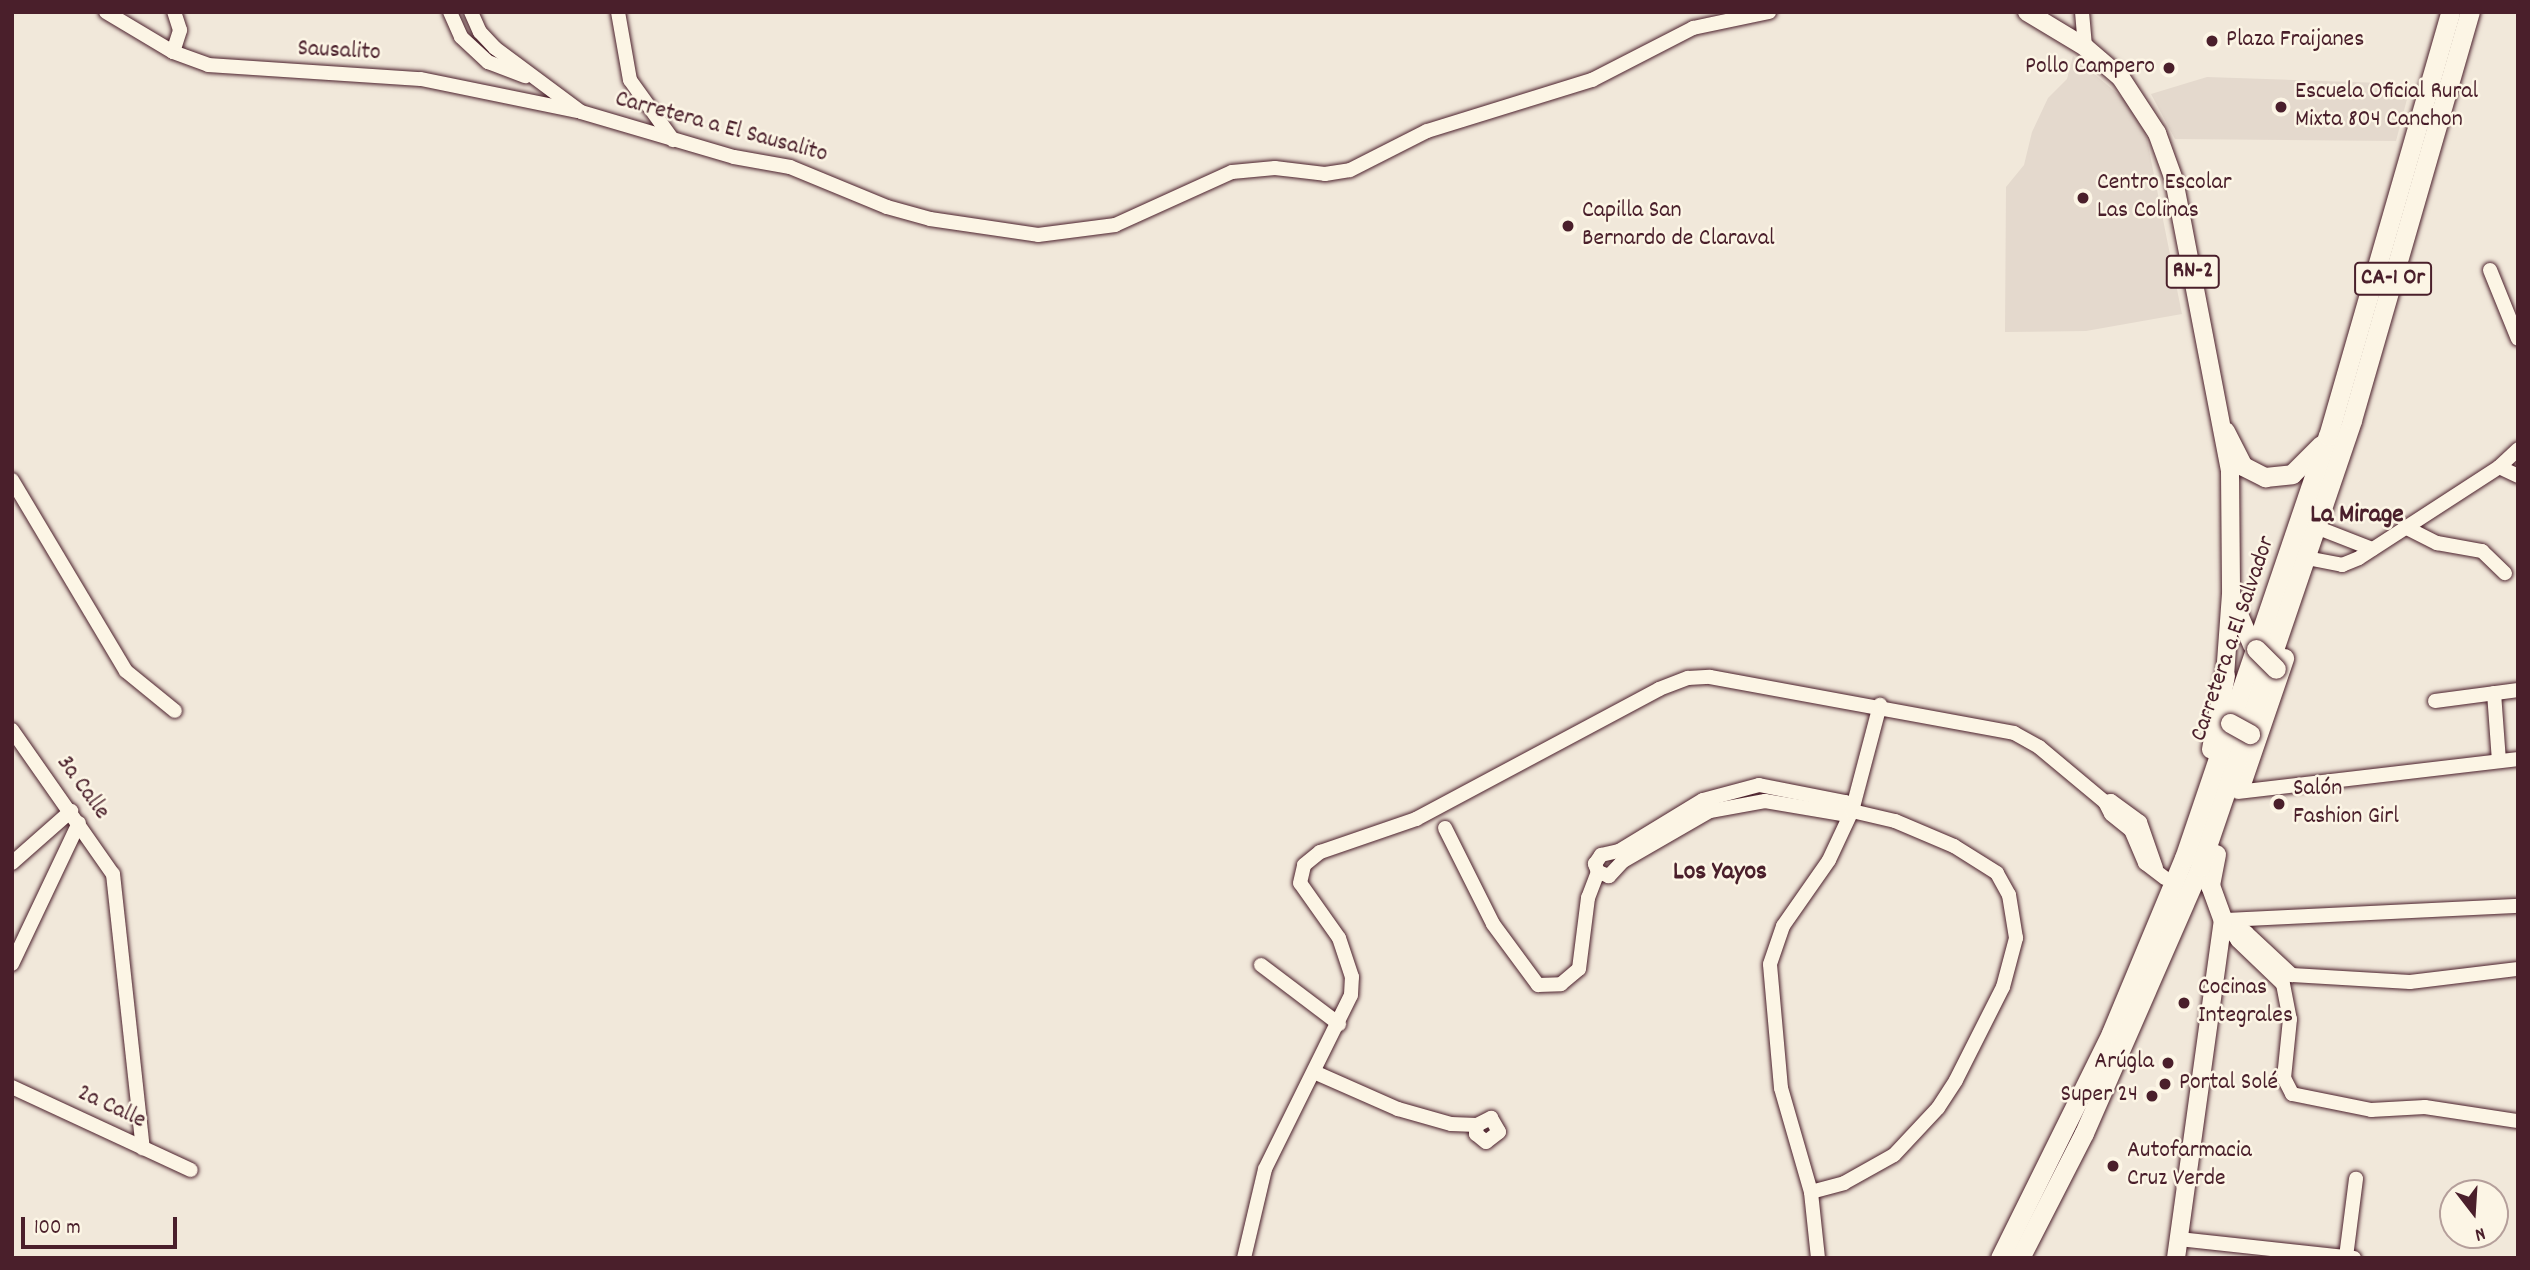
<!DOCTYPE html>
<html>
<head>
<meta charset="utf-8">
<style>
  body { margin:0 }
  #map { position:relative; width:2530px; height:1270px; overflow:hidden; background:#f1e8da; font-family:Dekko,sans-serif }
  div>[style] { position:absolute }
  .built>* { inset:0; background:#e4d9cd }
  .roads { filter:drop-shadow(0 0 2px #4a1f2b) drop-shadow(0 0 2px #4a1f2b) }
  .minor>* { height:14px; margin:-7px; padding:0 7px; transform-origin:7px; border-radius:7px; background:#fcf5e5 }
  .major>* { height:18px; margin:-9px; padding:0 9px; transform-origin:9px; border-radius:9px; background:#fcf5e5 }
  .highway>* { height:19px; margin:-9.5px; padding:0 9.5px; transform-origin:9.5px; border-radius:9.5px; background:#fcf5e5 }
  .bridges { filter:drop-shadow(0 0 2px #4a1f2b) drop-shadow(0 0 2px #4a1f2b) }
  .highway-bridge>* { height:19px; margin:-9.5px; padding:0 9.5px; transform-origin:9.5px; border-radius:9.5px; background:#fcf5e5 }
  .dots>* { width:19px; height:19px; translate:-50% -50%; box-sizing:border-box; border:4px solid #fcf5e5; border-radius:50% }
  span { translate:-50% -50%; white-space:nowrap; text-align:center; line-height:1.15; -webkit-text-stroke:5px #fcf5e5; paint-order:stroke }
  .shield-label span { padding:2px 5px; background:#fcf5e5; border:2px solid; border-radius:5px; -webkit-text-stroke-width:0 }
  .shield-label { font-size:23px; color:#4a1f2b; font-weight:700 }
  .poi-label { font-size:24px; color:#4a1f2b }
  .left { translate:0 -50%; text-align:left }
  .right { translate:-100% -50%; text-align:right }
  .street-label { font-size:24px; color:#4a1f2b }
  .neighbourhood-label { font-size:26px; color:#4a1f2b; font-weight:700 }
  .frame { position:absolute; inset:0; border:14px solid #4a1f2b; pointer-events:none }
  .north { position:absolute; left:2439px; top:1179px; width:70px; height:70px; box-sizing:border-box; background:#fcf5e5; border:2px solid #b59f9b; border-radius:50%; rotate:163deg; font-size:19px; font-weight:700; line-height:28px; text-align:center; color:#4a1f2b }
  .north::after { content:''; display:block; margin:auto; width:24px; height:32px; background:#4a1f2b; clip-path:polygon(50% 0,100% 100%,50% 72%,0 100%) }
  .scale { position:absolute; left:21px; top:1217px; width:156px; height:32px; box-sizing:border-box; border:4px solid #4a1f2b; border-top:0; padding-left:9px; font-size:21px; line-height:24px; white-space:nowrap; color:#4a1f2b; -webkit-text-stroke:5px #fcf5e5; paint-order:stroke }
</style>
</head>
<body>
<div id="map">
  <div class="built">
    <i style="clip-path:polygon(2073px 56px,2132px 106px,2145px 130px,2182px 314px,2086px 331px,2005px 332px,2006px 187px,2024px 165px,2032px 132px,2048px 98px,2067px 79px)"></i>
    <i style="clip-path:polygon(2207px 77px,2411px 84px,2396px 141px,2175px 139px,2151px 94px)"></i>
  </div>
  <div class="roads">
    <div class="minor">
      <i style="left:106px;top:12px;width:78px;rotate:30.8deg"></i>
      <i style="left:173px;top:52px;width:37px;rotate:20deg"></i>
      <i style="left:208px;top:65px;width:213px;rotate:3.8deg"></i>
      <i style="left:421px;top:79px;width:159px;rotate:11.6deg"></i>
      <i style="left:450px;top:12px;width:27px;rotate:66deg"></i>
      <i style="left:461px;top:37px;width:37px;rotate:43deg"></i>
      <i style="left:488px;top:62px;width:40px;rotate:21deg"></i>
      <i style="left:471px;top:12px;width:22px;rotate:66deg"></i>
      <i style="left:480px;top:32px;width:22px;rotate:47deg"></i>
      <i style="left:495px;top:48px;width:107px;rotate:36.7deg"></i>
      <i style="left:581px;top:112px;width:159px;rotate:16.4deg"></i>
      <i style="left:734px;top:157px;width:57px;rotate:10.1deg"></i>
      <i style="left:790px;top:167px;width:105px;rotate:22.4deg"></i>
      <i style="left:887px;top:207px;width:45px;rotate:15.6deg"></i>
      <i style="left:930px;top:219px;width:109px;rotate:8.4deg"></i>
      <i style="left:1038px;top:235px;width:78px;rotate:-7.4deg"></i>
      <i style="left:1115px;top:225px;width:128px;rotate:-24.4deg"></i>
      <i style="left:1232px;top:172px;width:43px;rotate:-5.3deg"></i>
      <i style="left:1275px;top:168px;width:50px;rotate:6.8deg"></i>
      <i style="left:1325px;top:174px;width:25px;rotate:-9deg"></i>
      <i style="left:1350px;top:170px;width:86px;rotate:-26.9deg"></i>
      <i style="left:1427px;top:131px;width:173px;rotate:-17.2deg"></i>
      <i style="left:1592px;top:80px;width:114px;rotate:-27.2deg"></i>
      <i style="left:1693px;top:28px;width:78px;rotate:-11.9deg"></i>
      <i style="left:618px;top:12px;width:69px;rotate:80deg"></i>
      <i style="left:630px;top:80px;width:74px;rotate:54.4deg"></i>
      <i style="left:2082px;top:12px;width:35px;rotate:85deg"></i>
      <i style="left:173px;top:52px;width:23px;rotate:-72deg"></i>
      <i style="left:180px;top:30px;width:19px;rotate:-108deg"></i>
      <i style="left:2490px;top:270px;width:74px;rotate:67.9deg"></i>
      <i style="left:2499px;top:467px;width:21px;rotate:25deg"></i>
      <i style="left:12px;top:480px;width:222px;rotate:59.2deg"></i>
      <i style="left:126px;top:671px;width:63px;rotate:39.2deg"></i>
      <i style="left:2405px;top:527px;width:36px;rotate:27deg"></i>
      <i style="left:2437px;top:543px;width:46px;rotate:10.1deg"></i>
      <i style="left:2482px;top:551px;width:32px;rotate:44deg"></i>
      <i style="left:2321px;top:529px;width:55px;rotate:21.4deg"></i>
      <i style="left:2312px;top:559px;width:31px;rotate:11deg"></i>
      <i style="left:2342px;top:565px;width:18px;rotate:-22deg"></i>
      <i style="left:2359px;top:558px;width:167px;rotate:-33deg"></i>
      <i style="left:2499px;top:467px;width:26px;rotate:-43deg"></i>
      <i style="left:2494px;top:693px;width:68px;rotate:85.8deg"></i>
      <i style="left:2435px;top:701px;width:84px;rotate:-7.5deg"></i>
      <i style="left:12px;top:730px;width:176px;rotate:55deg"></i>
      <i style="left:113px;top:874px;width:276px;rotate:83.8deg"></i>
      <i style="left:2238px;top:792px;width:282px;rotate:-6.7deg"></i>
      <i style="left:2105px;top:802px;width:6px;rotate:-9deg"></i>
      <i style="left:2111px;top:801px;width:36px;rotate:36deg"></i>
      <i style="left:2140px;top:822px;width:49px;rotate:70.8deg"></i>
      <i style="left:1445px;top:828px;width:107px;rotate:63.4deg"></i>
      <i style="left:1493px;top:924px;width:76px;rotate:53.6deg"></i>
      <i style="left:1538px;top:985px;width:23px;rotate:-2deg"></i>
      <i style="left:1561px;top:984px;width:23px;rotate:-40deg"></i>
      <i style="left:1579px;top:969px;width:72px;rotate:-82.8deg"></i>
      <i style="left:1588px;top:898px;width:28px;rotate:-69deg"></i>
      <i style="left:12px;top:863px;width:79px;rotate:-41.4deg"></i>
      <i style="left:2223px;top:920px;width:26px;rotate:54deg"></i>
      <i style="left:2238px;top:941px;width:62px;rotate:43.7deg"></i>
      <i style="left:2283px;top:984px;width:36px;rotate:79deg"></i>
      <i style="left:2290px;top:1019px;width:59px;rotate:95.8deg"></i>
      <i style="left:2284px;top:1078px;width:18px;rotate:63deg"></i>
      <i style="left:2292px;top:1094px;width:81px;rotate:11.4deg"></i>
      <i style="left:2371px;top:1110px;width:54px;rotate:-3.2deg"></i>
      <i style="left:2425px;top:1107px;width:94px;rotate:8.6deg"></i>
      <i style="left:2223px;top:920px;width:27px;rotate:28deg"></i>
      <i style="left:2247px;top:933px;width:62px;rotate:43deg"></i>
      <i style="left:2292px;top:975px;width:118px;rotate:3.4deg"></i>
      <i style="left:2410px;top:982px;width:109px;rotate:-6.9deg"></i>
      <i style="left:2228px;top:920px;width:290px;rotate:-2.8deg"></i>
      <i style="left:12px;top:964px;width:156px;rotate:-64.6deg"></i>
      <i style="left:1261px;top:965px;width:98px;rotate:37.1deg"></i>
      <i style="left:1314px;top:1072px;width:92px;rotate:23.8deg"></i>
      <i style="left:1398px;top:1109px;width:55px;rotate:15.8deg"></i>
      <i style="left:1451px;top:1124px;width:26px;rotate:2deg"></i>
      <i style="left:1477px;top:1125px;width:16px;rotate:-27deg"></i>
      <i style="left:1491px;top:1118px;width:16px;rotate:60deg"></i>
      <i style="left:1499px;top:1132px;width:16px;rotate:142deg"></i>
      <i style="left:1486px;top:1142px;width:13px;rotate:-141deg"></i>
      <i style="left:1476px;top:1134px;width:9px;rotate:-84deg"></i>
      <i style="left:12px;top:1087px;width:197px;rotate:24.9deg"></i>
      <i style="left:1811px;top:1192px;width:34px;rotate:-15deg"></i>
      <i style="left:1844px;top:1183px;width:57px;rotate:-29.2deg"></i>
      <i style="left:1894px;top:1155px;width:64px;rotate:-46.9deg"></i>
      <i style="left:1938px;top:1108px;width:33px;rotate:-57deg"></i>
      <i style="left:1956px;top:1080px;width:104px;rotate:-63.2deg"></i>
      <i style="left:2003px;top:987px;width:51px;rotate:-75.1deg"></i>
      <i style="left:2016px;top:938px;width:44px;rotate:-99.2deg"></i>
      <i style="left:2009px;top:895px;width:25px;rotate:-119deg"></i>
      <i style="left:1997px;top:873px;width:51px;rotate:-147.9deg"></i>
      <i style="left:1954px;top:846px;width:64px;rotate:-157deg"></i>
      <i style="left:1895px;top:821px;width:44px;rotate:-166.9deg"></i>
      <i style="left:1852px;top:811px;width:10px;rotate:163deg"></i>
      <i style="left:1842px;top:814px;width:78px;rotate:-170.4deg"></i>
      <i style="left:1765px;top:801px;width:56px;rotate:169.7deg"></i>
      <i style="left:1710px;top:811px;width:100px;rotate:150.1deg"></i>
      <i style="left:1623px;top:861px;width:21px;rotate:133deg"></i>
      <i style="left:1609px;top:876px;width:12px;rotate:-160deg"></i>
      <i style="left:1598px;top:872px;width:9px;rotate:-111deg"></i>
      <i style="left:1595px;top:864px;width:11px;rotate:-56deg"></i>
      <i style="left:1601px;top:855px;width:18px;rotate:-13deg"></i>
      <i style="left:1619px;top:851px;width:98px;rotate:-31.3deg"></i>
      <i style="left:1703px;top:800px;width:58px;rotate:-15deg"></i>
      <i style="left:1759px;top:785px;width:88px;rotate:11.2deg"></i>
      <i style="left:1845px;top:802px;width:11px;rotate:52deg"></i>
      <i style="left:2179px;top:1239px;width:176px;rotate:6.2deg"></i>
      <i style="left:2346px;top:1257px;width:79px;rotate:-82.7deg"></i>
      <i style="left:1244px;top:1258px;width:91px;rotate:-76.7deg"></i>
      <i style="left:1265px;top:1169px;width:194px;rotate:-63.7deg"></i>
      <i style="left:1351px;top:995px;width:18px;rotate:-87deg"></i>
      <i style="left:1352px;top:977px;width:41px;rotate:-108.4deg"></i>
      <i style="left:1339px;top:938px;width:67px;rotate:-125.3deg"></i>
      <i style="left:1300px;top:883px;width:18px;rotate:-77deg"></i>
      <i style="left:1304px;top:865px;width:21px;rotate:-39deg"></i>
      <i style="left:1320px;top:852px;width:102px;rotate:-19deg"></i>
      <i style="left:1416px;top:819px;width:276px;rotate:-28.1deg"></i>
      <i style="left:1659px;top:689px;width:31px;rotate:-21deg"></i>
      <i style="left:1688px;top:678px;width:22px;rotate:-3deg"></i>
      <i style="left:1710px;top:677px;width:309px;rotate:10.4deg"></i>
      <i style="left:2014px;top:733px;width:29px;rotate:29deg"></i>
      <i style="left:2039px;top:747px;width:86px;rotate:39.8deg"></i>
      <i style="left:2105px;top:802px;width:13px;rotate:63deg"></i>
      <i style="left:2111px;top:814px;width:26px;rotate:39deg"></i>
      <i style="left:2131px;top:830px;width:36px;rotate:67deg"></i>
      <i style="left:2145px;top:863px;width:25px;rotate:37deg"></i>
      <i style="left:1818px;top:1258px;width:66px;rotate:-96.1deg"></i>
      <i style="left:1811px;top:1192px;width:108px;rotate:-106.1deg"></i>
      <i style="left:1781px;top:1088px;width:124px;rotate:-95.1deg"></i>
      <i style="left:1770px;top:964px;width:40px;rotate:-71.1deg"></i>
      <i style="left:1783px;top:926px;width:80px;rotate:-55.1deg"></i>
      <i style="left:1829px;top:860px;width:54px;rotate:-64.9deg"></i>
      <i style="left:1852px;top:811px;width:110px;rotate:-75.2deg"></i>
    </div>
    <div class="major">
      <i style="left:2027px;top:12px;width:68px;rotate:31.1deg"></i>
      <i style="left:2085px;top:47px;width:48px;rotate:40.7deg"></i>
      <i style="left:2121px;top:78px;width:66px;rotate:56.8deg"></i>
      <i style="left:2157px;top:133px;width:50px;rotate:70.1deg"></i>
      <i style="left:2174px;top:180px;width:297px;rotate:79.1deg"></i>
      <i style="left:2230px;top:472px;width:122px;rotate:89.5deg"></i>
      <i style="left:2231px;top:594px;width:81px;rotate:94.2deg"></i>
      <i style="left:2233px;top:600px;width:49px;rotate:67.1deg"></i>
      <i style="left:2176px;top:1258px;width:341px;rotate:-82.1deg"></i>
    </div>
    <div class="highway">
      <i style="left:2225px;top:431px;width:39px;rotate:63deg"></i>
      <i style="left:2243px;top:466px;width:25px;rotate:27deg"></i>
      <i style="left:2265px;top:477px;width:27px;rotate:-6deg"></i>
      <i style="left:2292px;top:474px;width:41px;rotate:-45deg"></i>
      <i style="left:2211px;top:749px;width:75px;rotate:-79.3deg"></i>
      <i style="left:2242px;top:781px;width:130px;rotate:-71.1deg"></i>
      <i style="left:2216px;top:854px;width:32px;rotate:101deg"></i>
      <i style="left:2210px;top:885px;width:37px;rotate:70deg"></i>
      <i style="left:2000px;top:1258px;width:251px;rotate:-63.7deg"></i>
      <i style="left:2111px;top:1033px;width:190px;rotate:-67.4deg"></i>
      <i style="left:2184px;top:858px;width:446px;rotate:-71.2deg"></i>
      <i style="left:2328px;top:436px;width:441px;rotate:-73.9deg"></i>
      <i style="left:2020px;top:1258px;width:140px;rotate:-62.9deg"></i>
      <i style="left:2084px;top:1133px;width:290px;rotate:-66.4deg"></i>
      <i style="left:2200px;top:867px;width:472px;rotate:-71.2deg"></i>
      <i style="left:2352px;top:420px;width:425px;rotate:-73.9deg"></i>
    </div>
  </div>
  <div class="bridges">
    <div class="highway-bridge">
      <i style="left:2256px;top:649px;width:28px;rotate:45deg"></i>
      <i style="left:2230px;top:723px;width:23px;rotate:29deg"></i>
    </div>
  </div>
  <div class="dots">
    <i style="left:2212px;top:41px;background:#4a1f2b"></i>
    <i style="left:2169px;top:68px;background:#4a1f2b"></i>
    <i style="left:2281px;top:107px;background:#4a1f2b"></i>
    <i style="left:2083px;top:198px;background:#4a1f2b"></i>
    <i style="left:1568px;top:226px;background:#4a1f2b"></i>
    <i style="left:2279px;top:804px;background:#4a1f2b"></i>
    <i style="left:2184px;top:1003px;background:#4a1f2b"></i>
    <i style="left:2168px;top:1063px;background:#4a1f2b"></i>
    <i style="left:2165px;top:1084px;background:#4a1f2b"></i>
    <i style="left:2152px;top:1096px;background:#4a1f2b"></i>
    <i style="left:2113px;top:1166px;background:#4a1f2b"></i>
  </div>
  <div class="shield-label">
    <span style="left:2193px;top:272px">RN-2</span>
    <span style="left:2393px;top:279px">CA-1 Or</span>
  </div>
  <div class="poi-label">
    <span class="left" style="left:2226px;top:41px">Plaza Fraijanes</span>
    <span class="right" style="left:2155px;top:68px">Pollo Campero</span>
    <span class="left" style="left:2295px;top:107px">Escuela Oficial Rural<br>Mixta 804 Canchon</span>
    <span class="left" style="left:2097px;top:198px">Centro Escolar<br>Las Colinas</span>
    <span class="left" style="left:1582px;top:226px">Capilla San<br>Bernardo de Claraval</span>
    <span class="left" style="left:2293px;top:804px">Salón<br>Fashion Girl</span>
    <span class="left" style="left:2198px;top:1003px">Cocinas<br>Integrales</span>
    <span class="right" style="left:2154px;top:1063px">Arúgla</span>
    <span class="left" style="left:2179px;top:1084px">Portal Solé</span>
    <span class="right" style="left:2138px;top:1096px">Super 24</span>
    <span class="left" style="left:2127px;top:1166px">Autofarmacia<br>Cruz Verde</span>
  </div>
  <div class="street-label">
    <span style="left:339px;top:52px;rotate:3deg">Sausalito</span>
    <span style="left:721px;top:128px;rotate:15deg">Carretera a El Sausalito</span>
    <span style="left:2234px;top:639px;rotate:-71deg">Carretera a El Salvador</span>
    <span style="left:82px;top:788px;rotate:54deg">3a Calle</span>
    <span style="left:111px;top:1108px;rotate:25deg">2a Calle</span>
  </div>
  <div class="neighbourhood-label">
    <span style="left:2357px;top:516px">La Mirage</span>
    <span style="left:1720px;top:873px">Los Yayos</span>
  </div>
  <div class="frame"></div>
  <div class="north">N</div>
  <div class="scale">100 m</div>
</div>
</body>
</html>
